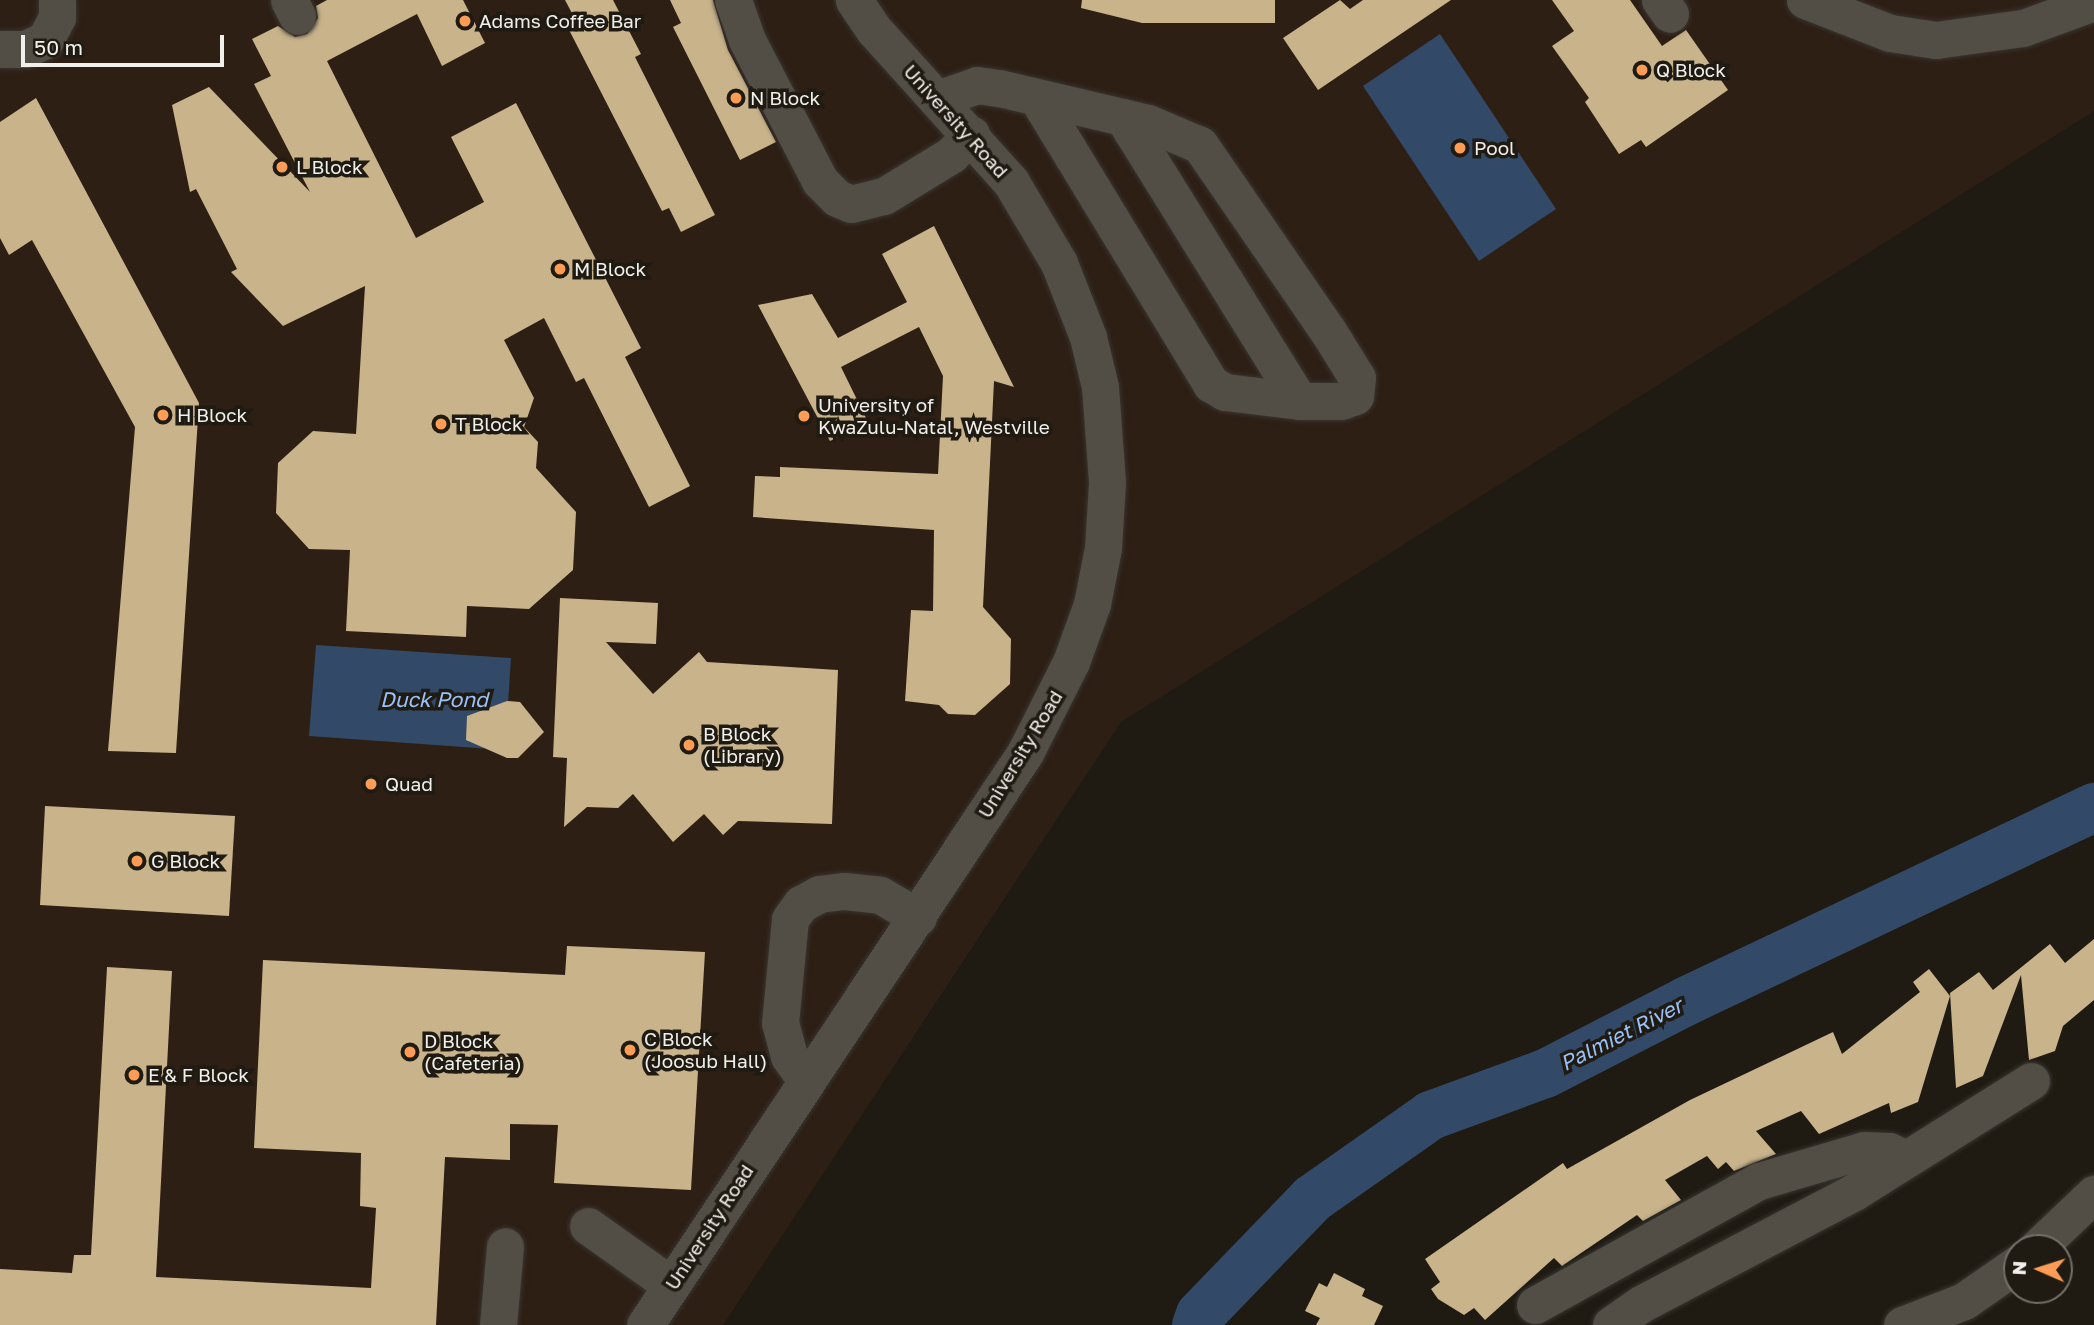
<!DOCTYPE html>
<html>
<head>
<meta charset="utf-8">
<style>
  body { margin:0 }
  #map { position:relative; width:2094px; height:1325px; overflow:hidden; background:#1f1b13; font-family:"Golos Text",sans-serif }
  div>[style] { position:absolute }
  .education>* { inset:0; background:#2e1f15 }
  .water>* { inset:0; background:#324967 }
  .river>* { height:49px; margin:-24.5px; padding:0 24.5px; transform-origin:24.5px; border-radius:24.5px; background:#324967 }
  .building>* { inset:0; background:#c8b38b }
  .roads { filter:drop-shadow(0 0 2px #373530) drop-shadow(0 0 2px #373530) }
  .minor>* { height:37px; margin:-18.5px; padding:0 18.5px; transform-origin:18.5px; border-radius:18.5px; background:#534e45 }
  .dots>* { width:19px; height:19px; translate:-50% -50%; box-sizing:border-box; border:4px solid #1f1b13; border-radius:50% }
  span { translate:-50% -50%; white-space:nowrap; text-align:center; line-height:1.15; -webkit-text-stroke:7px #1f1b13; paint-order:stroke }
  .poi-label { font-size:19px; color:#f1efe9 }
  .left { translate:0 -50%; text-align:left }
  .street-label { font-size:19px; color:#f1efe9 }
  .water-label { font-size:21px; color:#9ac1f8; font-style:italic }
  .north { position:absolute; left:2003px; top:1234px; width:70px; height:70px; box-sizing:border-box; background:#1f1b13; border:2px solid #737069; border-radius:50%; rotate:273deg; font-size:19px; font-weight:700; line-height:28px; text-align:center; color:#f1efe9 }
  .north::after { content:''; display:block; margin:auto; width:24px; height:32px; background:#fd9d55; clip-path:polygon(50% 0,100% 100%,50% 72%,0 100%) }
  .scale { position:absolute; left:21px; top:35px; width:203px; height:32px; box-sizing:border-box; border:4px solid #f1efe9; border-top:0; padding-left:9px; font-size:21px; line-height:24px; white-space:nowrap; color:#f1efe9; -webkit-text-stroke:5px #1f1b13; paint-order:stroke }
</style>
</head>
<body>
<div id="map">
  <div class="education">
    <i style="clip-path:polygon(0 0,2094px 0,2094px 111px,1121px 722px,723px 1325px,0 1325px)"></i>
  </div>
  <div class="water">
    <i style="clip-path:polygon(1440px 34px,1556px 209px,1479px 261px,1363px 86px)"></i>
    <i style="clip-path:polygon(316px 645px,511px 658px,505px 750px,309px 736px)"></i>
  </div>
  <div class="river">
    <i style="left:1196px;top:1325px;width:12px;rotate:-70deg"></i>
    <i style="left:1200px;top:1314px;width:161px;rotate:-46deg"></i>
    <i style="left:1312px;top:1198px;width:144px;rotate:-35.1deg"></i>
    <i style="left:1430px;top:1115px;width:122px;rotate:-20.1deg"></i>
    <i style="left:1545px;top:1073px;width:157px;rotate:-27.2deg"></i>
    <i style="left:1685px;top:1001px;width:453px;rotate:-25.4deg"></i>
  </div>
  <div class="building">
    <i style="clip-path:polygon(327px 0,463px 0,485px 43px,442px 66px,417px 14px,327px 61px,416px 238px,484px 202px,451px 137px,516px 103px,641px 348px,625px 357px,690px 486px,649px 507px,584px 378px,576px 382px,544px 318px,504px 340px,534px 398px,524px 427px,538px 442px,536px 468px,576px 512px,573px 570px,529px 609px,467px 606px,466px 637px,346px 631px,350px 550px,309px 549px,276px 513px,278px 463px,313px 431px,356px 434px,365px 286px,283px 326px,231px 272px,237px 269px,196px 189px,190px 192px,172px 105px,209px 87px,310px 192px,254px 84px,271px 76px,252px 39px,278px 26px,295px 37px,307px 34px,318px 18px,316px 6px)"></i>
    <i style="clip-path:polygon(565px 0,613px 0,641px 54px,635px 57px,715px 215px,681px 232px,669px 208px,662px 211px,566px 24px,575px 19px)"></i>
    <i style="clip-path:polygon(670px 0,713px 0,728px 50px,776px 142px,740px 160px,673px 27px,681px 23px)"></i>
    <i style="clip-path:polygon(1082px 0,1275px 0,1275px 23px,1142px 23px,1081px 8px)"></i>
    <i style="clip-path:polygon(1340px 0,1350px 9px,1363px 0,1451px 0,1318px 90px,1283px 38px)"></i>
    <i style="clip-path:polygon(1552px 0,1630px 0,1662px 46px,1686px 30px,1728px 90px,1646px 147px,1641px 140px,1619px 154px,1585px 102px,1589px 98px,1552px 46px,1574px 31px)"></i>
    <i style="clip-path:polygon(36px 98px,199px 403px,176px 753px,108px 751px,135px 427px,32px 240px,9px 255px,0 238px,0 122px)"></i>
    <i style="clip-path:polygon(934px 226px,1014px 387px,994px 381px,983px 607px,1011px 639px,1010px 684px,975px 715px,948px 714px,939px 705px,905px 701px,911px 610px,933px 611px,934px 530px,753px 517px,755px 476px,780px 477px,780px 467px,938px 474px,943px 376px,919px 327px,841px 367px,868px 422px,830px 441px,758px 305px,812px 294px,838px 338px,907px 302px,882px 254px)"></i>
    <i style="clip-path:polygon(560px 598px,658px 603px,656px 644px,606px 642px,653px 694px,699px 652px,707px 662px,838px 670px,832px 824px,738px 821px,723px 835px,704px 814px,673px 842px,633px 794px,618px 808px,587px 807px,564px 827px,567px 758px,553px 757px)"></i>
    <i style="clip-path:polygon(507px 701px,520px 702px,544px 732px,518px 758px,507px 758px,466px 740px,467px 716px)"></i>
    <i style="clip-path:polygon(45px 806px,235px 816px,229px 916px,40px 905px)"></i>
    <i style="clip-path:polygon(2094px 939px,2094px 1000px,2063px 1026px,2055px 1051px,2029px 1060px,2021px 975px,1983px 1076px,1956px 1088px,1950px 993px,1979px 972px,1993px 990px,2050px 944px,2065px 963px)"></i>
    <i style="clip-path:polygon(567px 946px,705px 952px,691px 1190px,554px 1183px,558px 1125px,510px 1124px,510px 1160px,445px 1157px,436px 1325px,0 1325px,0 1269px,72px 1273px,74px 1255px,91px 1255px,107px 967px,172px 971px,156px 1277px,371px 1288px,376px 1208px,360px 1206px,361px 1153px,254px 1148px,263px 960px,565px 975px)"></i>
    <i style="clip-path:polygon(1929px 969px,1950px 996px,1918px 1102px,1891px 1113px,1889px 1103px,1819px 1134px,1801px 1111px,1756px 1131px,1776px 1154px,1734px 1171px,1726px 1162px,1718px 1169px,1707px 1156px,1665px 1180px,1681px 1200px,1643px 1221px,1637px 1215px,1562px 1266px,1554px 1258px,1485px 1320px,1474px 1308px,1464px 1315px,1438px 1299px,1431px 1289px,1440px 1282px,1425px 1259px,1563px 1163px,1567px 1169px,1690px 1100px,1833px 1032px,1842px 1054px,1920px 992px,1913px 982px)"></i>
    <i style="clip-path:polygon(1334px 1273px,1365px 1289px,1362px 1296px,1383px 1306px,1374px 1325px,1316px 1325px,1320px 1318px,1305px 1311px,1319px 1283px,1327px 1287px)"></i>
  </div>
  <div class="roads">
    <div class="minor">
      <i style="left:289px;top:0;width:18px;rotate:63deg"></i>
      <i style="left:733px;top:0;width:42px;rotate:70.7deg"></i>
      <i style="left:747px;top:40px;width:159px;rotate:62.6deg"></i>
      <i style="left:820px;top:181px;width:24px;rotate:45deg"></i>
      <i style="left:837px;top:198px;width:15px;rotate:23deg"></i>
      <i style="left:851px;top:204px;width:34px;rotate:-14deg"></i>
      <i style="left:884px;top:196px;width:79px;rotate:-31.5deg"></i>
      <i style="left:951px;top:155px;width:29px;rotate:-46deg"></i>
      <i style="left:1660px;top:0;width:17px;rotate:54deg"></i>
      <i style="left:1805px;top:0;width:91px;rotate:21.2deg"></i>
      <i style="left:1890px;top:33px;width:47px;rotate:8.7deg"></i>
      <i style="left:1936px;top:40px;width:88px;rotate:-7.9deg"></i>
      <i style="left:2023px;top:28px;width:76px;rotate:-20.1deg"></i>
      <i style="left:0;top:49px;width:25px"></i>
      <i style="left:25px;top:49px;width:22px;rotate:-24deg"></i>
      <i style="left:45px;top:40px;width:26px;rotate:-62deg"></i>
      <i style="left:57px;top:17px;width:17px;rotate:-90deg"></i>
      <i style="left:940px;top:98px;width:39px;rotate:-19deg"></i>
      <i style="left:977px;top:85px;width:22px;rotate:8deg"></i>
      <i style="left:999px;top:88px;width:153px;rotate:13.2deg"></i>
      <i style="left:1148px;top:123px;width:56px;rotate:22.9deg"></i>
      <i style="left:1200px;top:145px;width:226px;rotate:55.5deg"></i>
      <i style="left:1328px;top:331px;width:55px;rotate:58.3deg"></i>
      <i style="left:1357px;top:378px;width:18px;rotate:96deg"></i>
      <i style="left:1355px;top:396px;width:15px;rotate:160deg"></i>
      <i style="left:1341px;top:401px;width:42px;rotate:180deg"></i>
      <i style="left:1299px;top:401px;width:75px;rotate:-173.1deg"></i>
      <i style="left:1225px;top:392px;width:16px;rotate:-150deg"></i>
      <i style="left:1211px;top:384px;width:335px;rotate:-121.3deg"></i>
      <i style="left:1123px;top:117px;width:334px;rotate:58.2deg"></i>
      <i style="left:805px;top:1079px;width:28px;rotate:-125deg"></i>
      <i style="left:789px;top:1056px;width:34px;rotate:-105deg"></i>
      <i style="left:780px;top:1023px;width:104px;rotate:-84.5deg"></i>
      <i style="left:790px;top:919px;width:19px;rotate:-54deg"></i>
      <i style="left:801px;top:904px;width:21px;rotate:-29deg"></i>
      <i style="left:819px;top:894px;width:25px;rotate:-7deg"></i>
      <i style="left:844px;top:891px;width:36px;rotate:6deg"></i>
      <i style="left:880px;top:895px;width:44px;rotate:30.1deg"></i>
      <i style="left:588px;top:1226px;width:102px;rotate:35.4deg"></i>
      <i style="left:2037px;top:1248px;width:79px;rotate:-43.5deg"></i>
      <i style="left:1535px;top:1305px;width:256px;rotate:-29deg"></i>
      <i style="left:1759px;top:1181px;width:109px;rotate:-16.4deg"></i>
      <i style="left:1864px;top:1150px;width:25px;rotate:2deg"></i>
      <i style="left:1889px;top:1151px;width:17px;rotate:25deg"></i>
      <i style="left:498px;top:1325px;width:79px;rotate:-84.9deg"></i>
      <i style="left:645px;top:1325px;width:687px;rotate:-56.4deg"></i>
      <i style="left:1025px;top:753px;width:102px;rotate:-63.2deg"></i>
      <i style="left:1071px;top:662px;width:62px;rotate:-70.1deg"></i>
      <i style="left:1092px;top:604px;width:57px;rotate:-78.9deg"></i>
      <i style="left:1103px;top:548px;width:66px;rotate:-86.5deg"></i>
      <i style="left:1107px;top:482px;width:95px;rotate:-94.2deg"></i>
      <i style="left:1100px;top:387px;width:51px;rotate:-103.5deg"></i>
      <i style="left:1088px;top:337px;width:79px;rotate:-111.4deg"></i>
      <i style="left:1059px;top:263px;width:94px;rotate:-120.7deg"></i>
      <i style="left:1011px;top:182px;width:205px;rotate:-132deg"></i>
      <i style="left:874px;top:30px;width:36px;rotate:-124deg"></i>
      <i style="left:1611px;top:1325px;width:37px;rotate:-35deg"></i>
      <i style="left:1641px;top:1304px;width:241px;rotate:-27.7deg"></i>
      <i style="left:1854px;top:1192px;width:209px;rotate:-32.1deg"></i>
      <i style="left:1902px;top:1325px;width:66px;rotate:-21.2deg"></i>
      <i style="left:1964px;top:1301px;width:65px;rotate:-34.9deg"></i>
    </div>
  </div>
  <div class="dots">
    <i style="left:465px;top:21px;background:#fd9d55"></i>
    <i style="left:1642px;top:70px;background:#fd9d55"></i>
    <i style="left:736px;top:98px;background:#fd9d55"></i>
    <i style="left:1460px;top:148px;background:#fd9d55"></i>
    <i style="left:282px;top:167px;background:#fd9d55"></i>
    <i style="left:560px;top:269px;background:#fd9d55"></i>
    <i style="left:163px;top:415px;background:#fd9d55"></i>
    <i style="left:804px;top:416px;background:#fd9d55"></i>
    <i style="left:441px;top:424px;background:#fd9d55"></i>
    <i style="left:689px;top:745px;background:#fd9d55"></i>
    <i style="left:371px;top:784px;background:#fd9d55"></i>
    <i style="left:137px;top:861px;background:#fd9d55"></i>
    <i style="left:630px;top:1050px;background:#fd9d55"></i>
    <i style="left:410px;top:1052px;background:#fd9d55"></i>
    <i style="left:134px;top:1075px;background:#fd9d55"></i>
  </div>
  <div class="poi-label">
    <span class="left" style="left:479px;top:21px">Adams Coffee Bar</span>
    <span class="left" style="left:1656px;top:70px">Q Block</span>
    <span class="left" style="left:750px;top:98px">N Block</span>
    <span class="left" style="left:1474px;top:148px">Pool</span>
    <span class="left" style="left:296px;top:167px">L Block</span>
    <span class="left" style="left:574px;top:269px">M Block</span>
    <span class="left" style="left:818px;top:416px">University of<br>KwaZulu-Natal, Westville</span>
    <span class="left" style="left:177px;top:415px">H Block</span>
    <span class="left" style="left:455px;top:424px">T Block</span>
    <span class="left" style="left:703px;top:745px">B Block<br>(Library)</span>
    <span class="left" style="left:385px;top:784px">Quad</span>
    <span class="left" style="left:151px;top:861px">G Block</span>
    <span class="left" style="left:644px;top:1050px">C Block<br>(Joosub Hall)</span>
    <span class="left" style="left:424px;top:1052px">D Block<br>(Cafeteria)</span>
    <span class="left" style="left:148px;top:1075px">E &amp; F Block</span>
  </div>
  <div class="street-label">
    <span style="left:956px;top:121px;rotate:48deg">University Road</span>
    <span style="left:1020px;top:754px;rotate:-59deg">University Road</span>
    <span style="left:709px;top:1227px;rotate:-57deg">University Road</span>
  </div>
  <div class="water-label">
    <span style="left:434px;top:699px">Duck Pond</span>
    <span style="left:1621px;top:1034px;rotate:-27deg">Palmiet River</span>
  </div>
  <div class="north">N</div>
  <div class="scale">50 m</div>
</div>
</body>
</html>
